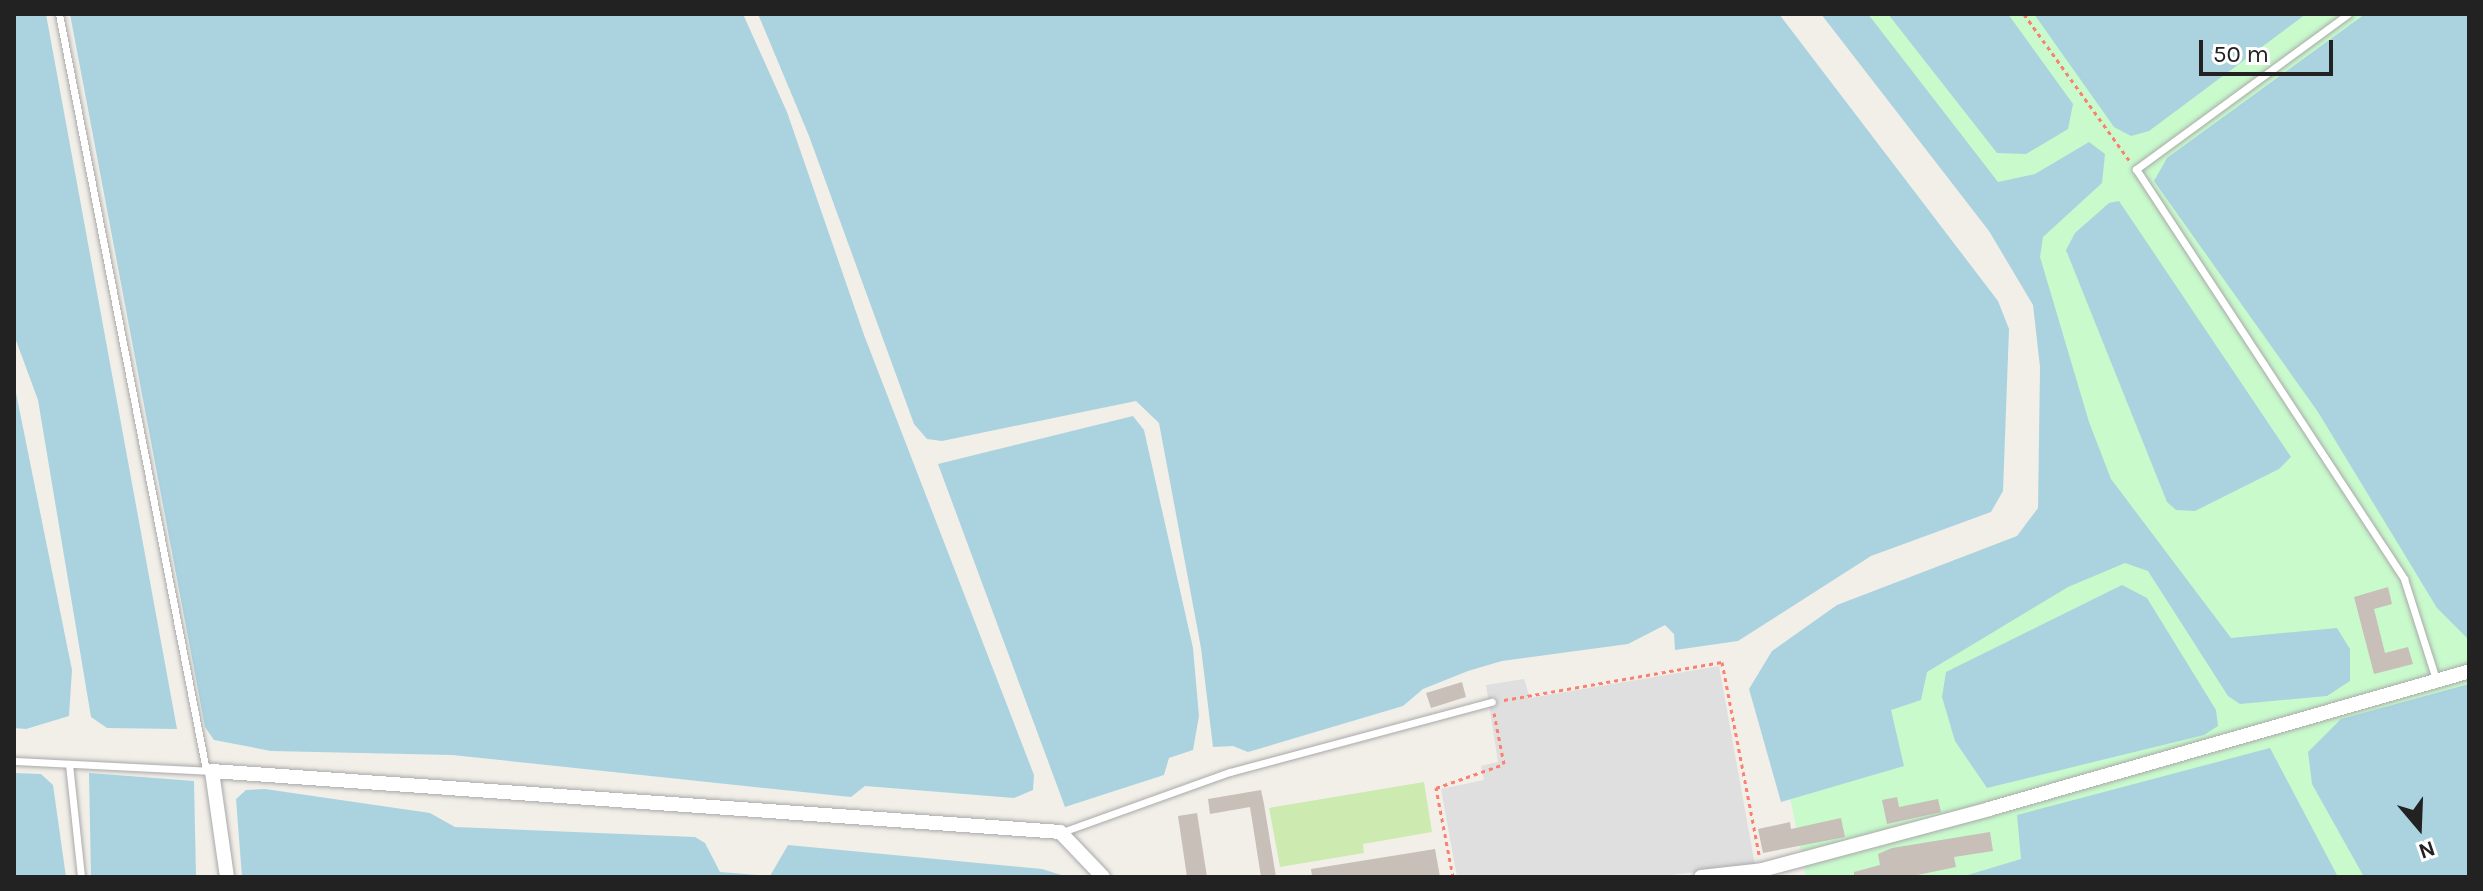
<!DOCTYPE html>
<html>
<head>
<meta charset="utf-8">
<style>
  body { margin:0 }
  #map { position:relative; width:2483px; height:891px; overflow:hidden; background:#f2efe9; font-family:Karla,sans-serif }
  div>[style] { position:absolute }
  .residential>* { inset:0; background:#e0dfdf }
  .grass>* { inset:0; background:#cdebb0 }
  .park>* { inset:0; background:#c8facc }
  .water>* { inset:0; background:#aad3df }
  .building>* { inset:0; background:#c7bfb8 }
  .path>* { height:3px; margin-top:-1.5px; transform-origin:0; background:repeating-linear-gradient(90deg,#fa8072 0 4px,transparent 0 8px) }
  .roads { filter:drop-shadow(0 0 2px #a9a9a9) drop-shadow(0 0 2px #a9a9a9) }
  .service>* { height:7px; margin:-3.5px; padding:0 3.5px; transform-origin:3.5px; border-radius:3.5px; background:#fff }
  .minor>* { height:14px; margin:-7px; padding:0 7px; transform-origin:7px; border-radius:7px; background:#fff }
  span { translate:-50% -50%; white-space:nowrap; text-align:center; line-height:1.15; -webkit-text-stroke:6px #fff; paint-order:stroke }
  .frame { position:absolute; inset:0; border:16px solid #222; pointer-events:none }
  .north { position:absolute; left:2379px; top:787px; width:80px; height:80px; -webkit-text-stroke:6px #fff; paint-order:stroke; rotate:161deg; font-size:22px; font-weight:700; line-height:32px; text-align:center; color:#222 }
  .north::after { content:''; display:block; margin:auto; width:28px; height:36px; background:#222; clip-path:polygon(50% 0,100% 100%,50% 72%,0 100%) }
  .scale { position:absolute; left:2199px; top:40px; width:134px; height:36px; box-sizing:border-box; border:4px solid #222; border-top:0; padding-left:10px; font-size:24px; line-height:28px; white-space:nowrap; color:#222; -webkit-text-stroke:6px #fff; paint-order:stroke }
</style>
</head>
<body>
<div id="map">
  <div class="residential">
    <i style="clip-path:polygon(1719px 666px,1755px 865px,1655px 877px,1457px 877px,1441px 789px,1484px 780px,1481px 766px,1498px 762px,1486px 685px,1524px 679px,1530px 698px)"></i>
  </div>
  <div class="grass">
    <i style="clip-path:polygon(1424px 782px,1432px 832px,1363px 844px,1364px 853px,1280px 867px,1269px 808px)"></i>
  </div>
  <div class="park">
    <i style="clip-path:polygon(1849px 14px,2469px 14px,2469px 877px,1806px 877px,1773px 712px,2073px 534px,2035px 274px)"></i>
  </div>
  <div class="water">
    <i style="clip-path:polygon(14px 14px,46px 14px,177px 729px,107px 728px,91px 717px,38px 400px,14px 335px)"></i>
    <i style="clip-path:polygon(70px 14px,743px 14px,787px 112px,864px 335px,1034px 775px,1033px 790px,1014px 798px,865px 786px,851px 797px,841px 796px,452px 755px,271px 751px,214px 740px,205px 727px)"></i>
    <i style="clip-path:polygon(758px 14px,1779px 14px,1998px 301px,2009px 329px,2003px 491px,1991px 512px,1871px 556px,1738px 641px,1675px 650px,1674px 634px,1665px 625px,1628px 644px,1502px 661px,1468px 671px,1423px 689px,1403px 706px,1248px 752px,1233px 746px,1213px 747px,1201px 648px,1159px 423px,1136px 401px,942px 441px,927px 439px,914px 424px,809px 136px)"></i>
    <i style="clip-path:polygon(1821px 14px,1868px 14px,1998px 182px,2035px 174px,2089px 142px,2105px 154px,2102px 183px,2043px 237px,2040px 257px,2089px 422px,2111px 479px,2231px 638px,2337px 628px,2350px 649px,2350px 681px,2327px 696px,2240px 704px,2228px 696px,2148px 571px,2125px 563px,2068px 587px,1927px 672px,1921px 700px,1891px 710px,1904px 766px,1781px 802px,1749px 689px,1772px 651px,1837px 605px,2017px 536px,2038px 508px,2040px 367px,2033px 305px,1989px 231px)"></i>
    <i style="clip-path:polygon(1888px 14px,2008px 14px,2073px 104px,2068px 129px,2026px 154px,1997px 153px)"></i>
    <i style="clip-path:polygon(2034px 14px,2306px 14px,2149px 131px,2131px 136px,2114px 127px)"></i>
    <i style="clip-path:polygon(2365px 14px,2469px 14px,2469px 640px,2437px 608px,2318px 412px,2154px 181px,2167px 158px)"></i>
    <i style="clip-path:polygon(2119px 201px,2291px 457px,2279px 469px,2195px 511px,2176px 510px,2167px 502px,2066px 250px,2075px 233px,2109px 203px)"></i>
    <i style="clip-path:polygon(14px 383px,72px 670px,69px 716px,26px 729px,14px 728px)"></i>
    <i style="clip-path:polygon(1133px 416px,1144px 430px,1193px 648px,1199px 716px,1193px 750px,1169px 758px,1164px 775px,1065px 807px,938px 464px)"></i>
    <i style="clip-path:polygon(2122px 585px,2147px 598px,2216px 710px,2218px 726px,2204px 735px,1987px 788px,1955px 741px,1942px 697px,1946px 672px)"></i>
    <i style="clip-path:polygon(2469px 684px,2469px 877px,2364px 877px,2312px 784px,2308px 752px,2341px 719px)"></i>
    <i style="clip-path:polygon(2270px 748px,2338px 877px,1961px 877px,2021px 859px,2017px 815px)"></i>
    <i style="clip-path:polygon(14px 773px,41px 774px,53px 785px,66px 877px,14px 877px)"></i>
    <i style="clip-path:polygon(89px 773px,194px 781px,196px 877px,91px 877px)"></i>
    <i style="clip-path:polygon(265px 789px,430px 813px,455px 827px,695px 837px,705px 843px,720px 872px,770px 876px,788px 845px,1042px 869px,1068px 877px,242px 877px,236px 799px,246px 790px)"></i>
  </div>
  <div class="building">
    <i style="clip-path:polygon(2388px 587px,2392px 604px,2374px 609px,2385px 653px,2408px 647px,2413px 664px,2374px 674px,2354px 597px)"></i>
    <i style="clip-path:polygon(1462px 682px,1466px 697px,1431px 708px,1426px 693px)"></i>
    <i style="clip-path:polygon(1261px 790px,1264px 804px,1276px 877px,1261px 877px,1250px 807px,1210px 814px,1208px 799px)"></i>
    <i style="clip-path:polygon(1897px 797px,1899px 807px,1938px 799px,1941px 812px,1887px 824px,1882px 800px)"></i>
    <i style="clip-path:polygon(1197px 813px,1207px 877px,1187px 877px,1178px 816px)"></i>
    <i style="clip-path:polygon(1841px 818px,1845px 837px,1763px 853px,1758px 829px,1790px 822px,1791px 829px)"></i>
    <i style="clip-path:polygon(1990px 832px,1993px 851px,1954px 857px,1956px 867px,1908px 877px,1854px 877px,1854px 872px,1880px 865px,1878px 854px,1892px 848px)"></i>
    <i style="clip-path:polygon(1435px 849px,1440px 877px,1312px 877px,1311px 869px)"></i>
  </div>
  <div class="path">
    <i style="left:2024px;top:14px;width:180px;rotate:54.3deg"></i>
    <i style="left:1504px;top:700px;width:221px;rotate:-9.9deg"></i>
    <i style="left:1722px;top:662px;width:196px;rotate:79.1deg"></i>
    <i style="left:1453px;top:877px;width:91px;rotate:-100.8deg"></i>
    <i style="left:1436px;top:788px;width:72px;rotate:-19.4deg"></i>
    <i style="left:1504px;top:764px;width:52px;rotate:-101.1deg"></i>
  </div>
  <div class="roads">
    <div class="service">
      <i style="left:59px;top:14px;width:770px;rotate:79deg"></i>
      <i style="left:2348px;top:14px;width:263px;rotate:143.8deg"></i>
      <i style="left:2136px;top:169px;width:490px;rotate:56.8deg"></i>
      <i style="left:2404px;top:579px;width:105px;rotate:72.3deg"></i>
      <i style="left:14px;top:761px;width:195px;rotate:2.9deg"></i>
      <i style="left:69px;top:764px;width:114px;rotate:83.9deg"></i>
      <i style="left:1062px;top:832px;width:178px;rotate:-19.7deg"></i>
      <i style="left:1230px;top:772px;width:271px;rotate:-15deg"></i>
    </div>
    <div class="minor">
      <i style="left:227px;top:877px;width:107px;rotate:-98.1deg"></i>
      <i style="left:212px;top:771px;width:850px;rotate:4.11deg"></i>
      <i style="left:1060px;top:832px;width:62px;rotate:46.3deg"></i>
      <i style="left:1701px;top:877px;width:61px;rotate:-6.5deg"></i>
      <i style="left:1762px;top:870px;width:235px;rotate:-15deg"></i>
      <i style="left:1989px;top:809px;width:499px;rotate:-16deg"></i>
    </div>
  </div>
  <div class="frame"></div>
  <div class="north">N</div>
  <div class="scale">50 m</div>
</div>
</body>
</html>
